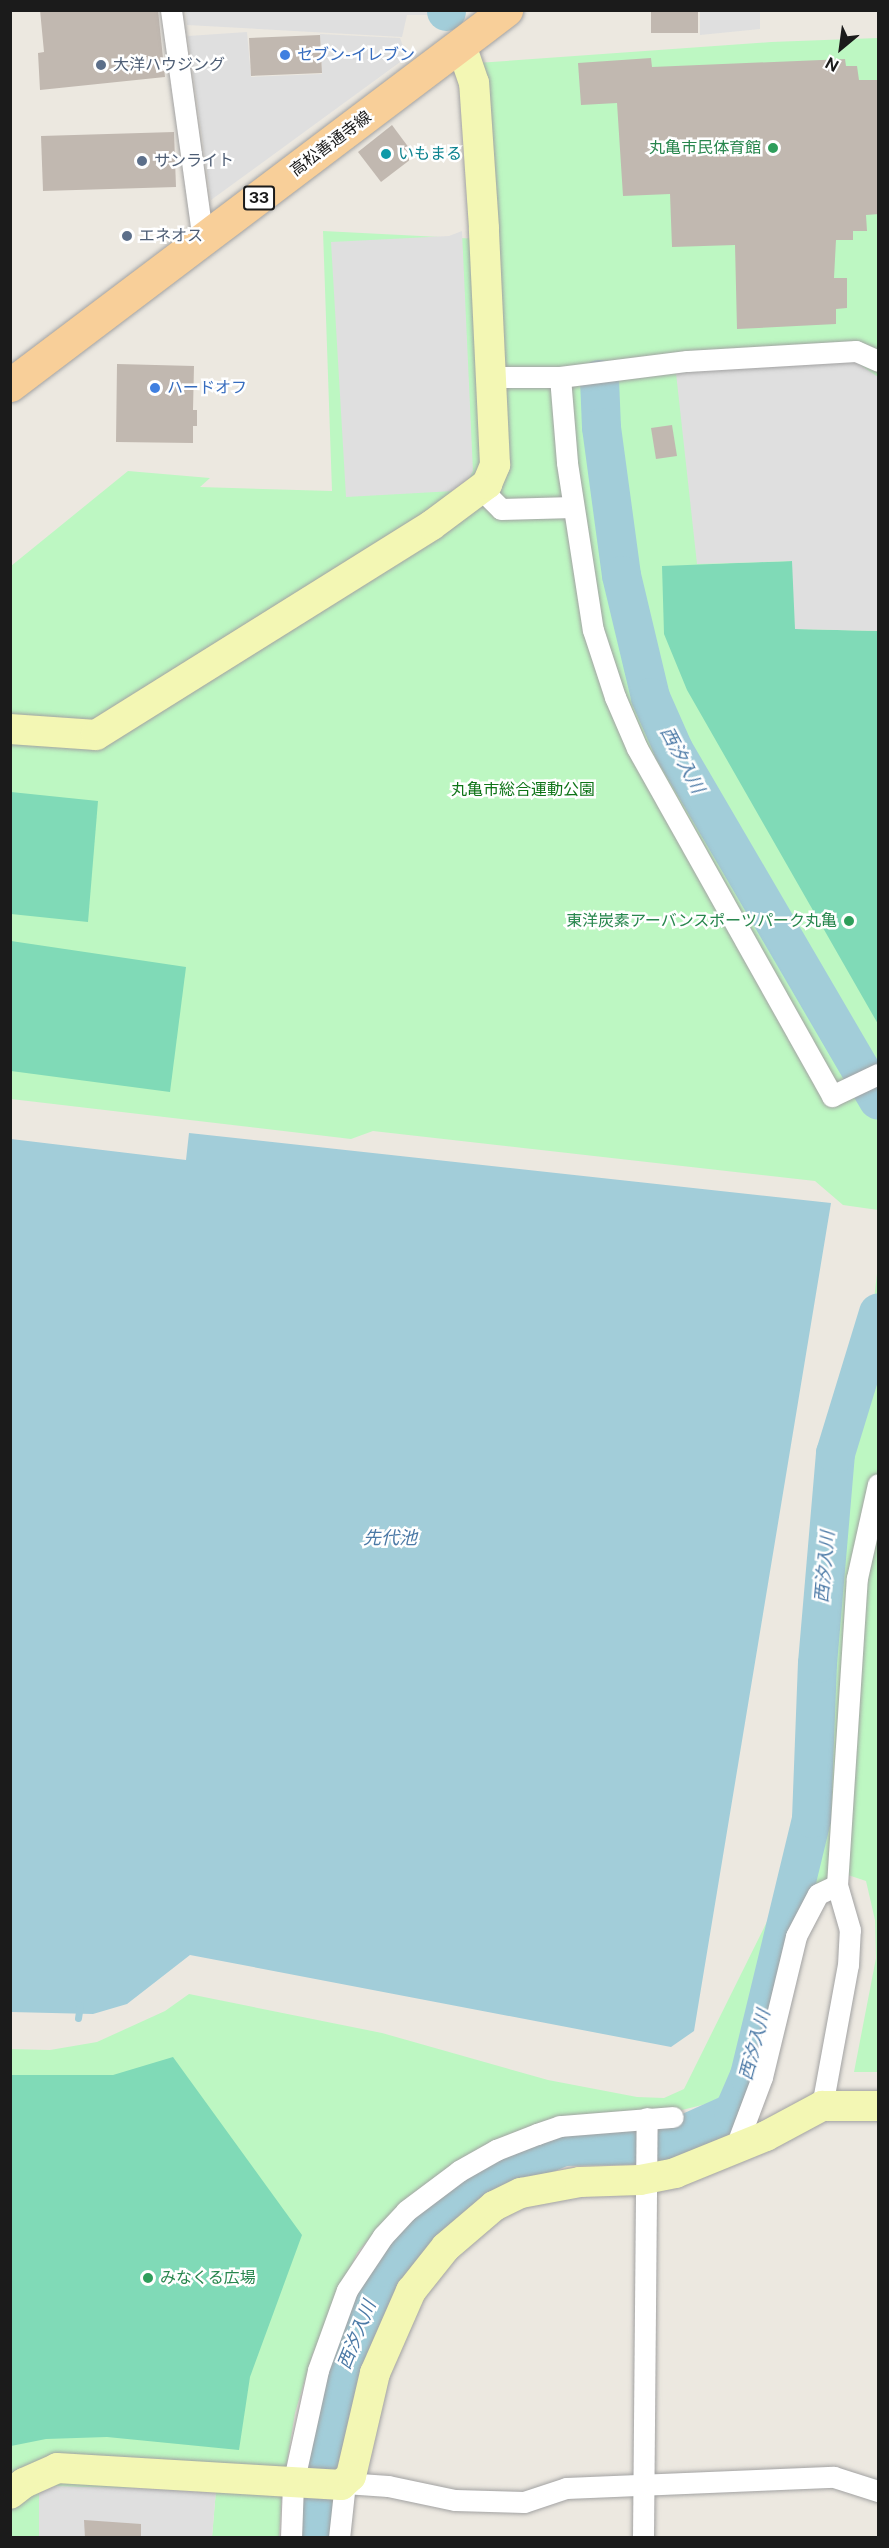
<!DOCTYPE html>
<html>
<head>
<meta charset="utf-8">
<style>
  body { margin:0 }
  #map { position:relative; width:889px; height:2548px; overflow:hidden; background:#ece8e0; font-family:"Public Sans","Noto Sans JP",sans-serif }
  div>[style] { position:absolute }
  .park>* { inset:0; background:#bdf7c2 }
  .pitch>* { inset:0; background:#80dab7 }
  .parking>* { inset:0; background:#dfdfdf }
  .water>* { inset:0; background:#a2cdd9 }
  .stream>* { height:7px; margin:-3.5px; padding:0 3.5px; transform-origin:3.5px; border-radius:3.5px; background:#a2cdd9 }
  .river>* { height:39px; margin:-19.5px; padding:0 19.5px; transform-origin:19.5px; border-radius:19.5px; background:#a2cdd9 }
  .building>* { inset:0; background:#c1b8b0 }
  .roads { filter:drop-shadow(0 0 2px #a2a2a2) drop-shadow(0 0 2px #a2a2a2) }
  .street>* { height:21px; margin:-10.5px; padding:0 10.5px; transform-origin:10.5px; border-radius:10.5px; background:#fff }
  .secondary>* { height:30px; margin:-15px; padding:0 15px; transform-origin:15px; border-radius:15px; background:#f3f7b4 }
  .primary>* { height:33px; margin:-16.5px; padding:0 16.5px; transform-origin:16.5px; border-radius:16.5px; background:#f8cf99 }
  .dots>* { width:16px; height:16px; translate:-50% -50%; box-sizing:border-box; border:3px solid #fff; border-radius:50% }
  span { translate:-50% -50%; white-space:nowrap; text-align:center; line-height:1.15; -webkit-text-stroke:5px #fff; paint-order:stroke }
  .shield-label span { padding:2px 4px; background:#fff; border:2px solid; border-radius:4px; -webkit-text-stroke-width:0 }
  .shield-label { font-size:15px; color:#1b1b1b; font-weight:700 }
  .shop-label { font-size:16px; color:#366cbe }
  .left { translate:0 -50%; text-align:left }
  .service-label { font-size:16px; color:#4e5e75 }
  .street-label { font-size:16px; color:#1b1b1b }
  .leisure-label { font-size:16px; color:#27864d }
  .right { translate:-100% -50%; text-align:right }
  .culture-label { font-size:16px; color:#0d838f }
  .park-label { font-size:16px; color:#0e7417 }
  .water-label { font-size:18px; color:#4b79a6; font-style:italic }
  .frame { position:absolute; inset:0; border:12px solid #1b1b1b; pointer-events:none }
  .north { position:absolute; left:811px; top:18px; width:60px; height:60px; -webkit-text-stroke:4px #fff; paint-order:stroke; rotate:209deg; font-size:16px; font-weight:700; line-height:24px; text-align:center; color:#1b1b1b }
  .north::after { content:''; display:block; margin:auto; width:21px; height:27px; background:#1b1b1b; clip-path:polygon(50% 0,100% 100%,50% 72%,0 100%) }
</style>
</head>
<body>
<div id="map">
  <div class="park">
    <i style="clip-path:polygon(878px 38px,878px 1210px,843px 1205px,815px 1181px,373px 1131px,351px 1139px,11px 1099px,11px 566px,128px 471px,210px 478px,200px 487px,332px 491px,323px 231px,499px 240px,477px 63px,771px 42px)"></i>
    <i style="clip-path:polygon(878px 1265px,878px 2072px,854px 2072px,876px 1958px,875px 1920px,866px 1881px,848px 1875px,806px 1926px,766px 2089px,658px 2116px,518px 2135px,381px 2225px,357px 2253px,312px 2356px,295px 2413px,282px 2492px,279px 2537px,212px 2537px,216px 2490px,39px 2486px,39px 2537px,11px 2538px,11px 2049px,50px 2050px,97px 2042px,165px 2011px,189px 1994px,382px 2033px,548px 2080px,637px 2097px,664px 2098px,684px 2089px,812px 1831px,847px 1453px,862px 1403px)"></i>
  </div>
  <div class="pitch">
    <i style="clip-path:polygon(793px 561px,796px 629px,878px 631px,878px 1024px,687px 690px,664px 634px,662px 566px)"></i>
    <i style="clip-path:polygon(11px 792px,98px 801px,88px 922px,11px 914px)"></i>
    <i style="clip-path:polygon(11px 941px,186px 967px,170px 1092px,11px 1071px)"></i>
    <i style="clip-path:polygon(173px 2057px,302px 2235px,250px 2377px,239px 2450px,107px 2437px,46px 2439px,11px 2446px,11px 2075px,113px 2075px)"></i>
  </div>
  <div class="parking">
    <i style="clip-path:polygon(428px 11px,428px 15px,407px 15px,402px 37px,187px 25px,186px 11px)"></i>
    <i style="clip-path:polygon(700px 11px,760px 11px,760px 29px,700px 35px)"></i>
    <i style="clip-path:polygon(247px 32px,251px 77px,322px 74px,320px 34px,400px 38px,407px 57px,211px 200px,188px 36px)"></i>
    <i style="clip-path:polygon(462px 231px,473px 471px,466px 484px,454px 491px,346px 497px,331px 242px,449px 236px)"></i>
    <i style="clip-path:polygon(850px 358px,878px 377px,878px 631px,795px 629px,792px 561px,697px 564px,676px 373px)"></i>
    <i style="clip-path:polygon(39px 2486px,216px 2490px,212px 2537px,39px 2538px)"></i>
  </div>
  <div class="water">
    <i style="clip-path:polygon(189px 1133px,831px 1203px,694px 2031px,671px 2047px,190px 1955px,127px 2004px,93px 2014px,11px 2012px,11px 1139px,186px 1160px)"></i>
  </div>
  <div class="stream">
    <i style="left:78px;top:2018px;width:13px;rotate:-81deg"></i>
  </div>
  <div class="river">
    <i style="left:446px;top:10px;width:1px;rotate:90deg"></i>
    <i style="left:599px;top:379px;width:48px;rotate:87.6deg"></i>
    <i style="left:601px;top:427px;width:149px;rotate:82.3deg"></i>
    <i style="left:621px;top:575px;width:125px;rotate:76.6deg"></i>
    <i style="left:650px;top:697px;width:57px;rotate:66.1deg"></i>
    <i style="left:673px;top:749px;width:406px;rotate:59.7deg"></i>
    <i style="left:314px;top:2538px;width:112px;rotate:-83.3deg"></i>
    <i style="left:327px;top:2427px;width:86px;rotate:-74.5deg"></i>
    <i style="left:350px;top:2344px;width:85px;rotate:-64.9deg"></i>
    <i style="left:386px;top:2267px;width:45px;rotate:-51.3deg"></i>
    <i style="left:414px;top:2232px;width:45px;rotate:-42.3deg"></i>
    <i style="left:447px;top:2202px;width:48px;rotate:-31.4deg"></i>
    <i style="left:488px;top:2177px;width:81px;rotate:-22.5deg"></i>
    <i style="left:563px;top:2146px;width:98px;rotate:-1.2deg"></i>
    <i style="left:661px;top:2144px;width:79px;rotate:-24deg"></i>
    <i style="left:733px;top:2112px;width:40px;rotate:-66.6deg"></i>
    <i style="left:749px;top:2075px;width:264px;rotate:-76.4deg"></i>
    <i style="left:811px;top:1818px;width:155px;rotate:-87.8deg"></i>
    <i style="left:817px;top:1663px;width:211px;rotate:-85.1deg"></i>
    <i style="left:835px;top:1453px;width:147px;rotate:-73deg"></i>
  </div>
  <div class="building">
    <i style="clip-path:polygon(40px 10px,158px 10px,165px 77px,40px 90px,38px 53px,44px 52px)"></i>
    <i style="clip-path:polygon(651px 10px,698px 10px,698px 33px,651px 33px)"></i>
    <i style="clip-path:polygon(320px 35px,322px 73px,251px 76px,249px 38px)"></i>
    <i style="clip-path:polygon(651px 58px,652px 67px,845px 59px,846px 66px,857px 66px,859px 80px,879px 80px,879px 214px,866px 215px,867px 231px,853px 231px,853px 240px,836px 240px,834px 278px,847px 278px,847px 308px,836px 309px,836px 324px,737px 329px,735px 245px,672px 247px,670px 194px,623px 196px,617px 103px,581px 105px,578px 63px)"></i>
    <i style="clip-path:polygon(392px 125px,415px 156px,381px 182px,358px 152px)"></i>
    <i style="clip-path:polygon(174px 132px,176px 187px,43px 191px,41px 136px)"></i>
    <i style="clip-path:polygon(117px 364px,194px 366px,193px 410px,197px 410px,197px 426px,193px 426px,193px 443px,116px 442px)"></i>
    <i style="clip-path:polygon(672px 425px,677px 456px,656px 459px,651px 428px)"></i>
    <i style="clip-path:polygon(84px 2520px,141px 2524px,141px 2538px,85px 2538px)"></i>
  </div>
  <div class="roads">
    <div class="street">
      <i style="left:171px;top:10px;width:232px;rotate:82.1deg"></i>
      <i style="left:493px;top:377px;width:67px"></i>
      <i style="left:560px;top:377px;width:128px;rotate:-7.2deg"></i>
      <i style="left:687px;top:361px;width:169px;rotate:-3.4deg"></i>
      <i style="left:856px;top:351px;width:24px;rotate:24deg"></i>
      <i style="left:560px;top:377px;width:86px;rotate:85.3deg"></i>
      <i style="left:567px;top:463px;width:169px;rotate:81.2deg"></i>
      <i style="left:593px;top:630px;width:71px;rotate:71.8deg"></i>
      <i style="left:615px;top:697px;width:56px;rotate:66.7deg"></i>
      <i style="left:637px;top:748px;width:399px;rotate:60.7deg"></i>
      <i style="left:832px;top:1096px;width:51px;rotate:-25.6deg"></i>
      <i style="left:481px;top:489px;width:28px;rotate:45deg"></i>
      <i style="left:501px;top:509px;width:72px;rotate:-1.6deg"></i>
      <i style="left:822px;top:2106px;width:143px;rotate:-79.6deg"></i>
      <i style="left:848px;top:1965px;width:35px;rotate:-87deg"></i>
      <i style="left:850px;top:1930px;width:47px;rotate:-106.1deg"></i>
      <i style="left:837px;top:1885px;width:308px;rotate:-86.3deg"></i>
      <i style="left:857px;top:1578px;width:96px;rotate:-77.4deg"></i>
      <i style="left:735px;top:2149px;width:77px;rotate:-69.4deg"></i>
      <i style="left:762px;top:2077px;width:145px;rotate:-76.4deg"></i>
      <i style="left:796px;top:1936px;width:47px;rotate:-62.4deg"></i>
      <i style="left:818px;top:1894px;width:21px;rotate:-25deg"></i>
      <i style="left:291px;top:2538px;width:54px;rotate:-87.9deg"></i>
      <i style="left:293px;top:2484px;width:117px;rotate:-77.6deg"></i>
      <i style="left:318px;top:2370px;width:85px;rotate:-70.1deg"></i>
      <i style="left:347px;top:2290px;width:65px;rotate:-56.3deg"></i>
      <i style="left:383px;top:2236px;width:34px;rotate:-47deg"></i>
      <i style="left:406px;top:2211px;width:66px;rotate:-37deg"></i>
      <i style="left:459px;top:2171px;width:43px;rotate:-29.6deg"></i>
      <i style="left:496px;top:2150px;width:44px;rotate:-21.3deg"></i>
      <i style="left:537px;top:2134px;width:24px;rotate:-19deg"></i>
      <i style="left:560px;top:2126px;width:113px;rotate:-4.6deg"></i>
      <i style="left:339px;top:2538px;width:55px;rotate:-83.8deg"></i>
      <i style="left:345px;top:2483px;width:43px;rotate:4deg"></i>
      <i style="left:388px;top:2486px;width:68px;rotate:11.8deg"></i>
      <i style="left:455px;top:2500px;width:69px;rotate:1.7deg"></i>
      <i style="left:524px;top:2502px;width:44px;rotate:-18.4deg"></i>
      <i style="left:566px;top:2488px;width:268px;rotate:-2.4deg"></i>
      <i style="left:834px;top:2477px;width:46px;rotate:17.7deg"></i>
      <i style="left:643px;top:2538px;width:420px;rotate:-89.5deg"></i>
    </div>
    <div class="secondary">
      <i style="left:10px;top:729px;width:86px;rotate:4deg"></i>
      <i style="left:96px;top:735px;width:396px;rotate:-32deg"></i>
      <i style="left:432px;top:525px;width:69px;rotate:-36.7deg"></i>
      <i style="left:487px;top:484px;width:21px;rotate:-67deg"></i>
      <i style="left:495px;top:465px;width:237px;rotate:-92.7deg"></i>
      <i style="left:484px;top:228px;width:145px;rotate:-93.9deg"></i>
      <i style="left:474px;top:83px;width:40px;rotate:-108.9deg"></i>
      <i style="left:10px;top:2494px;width:18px;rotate:-38deg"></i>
      <i style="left:24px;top:2483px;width:36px;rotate:-24deg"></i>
      <i style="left:57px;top:2468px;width:285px;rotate:3.4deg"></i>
      <i style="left:341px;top:2485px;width:13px;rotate:-42deg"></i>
      <i style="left:351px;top:2476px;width:106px;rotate:-76.9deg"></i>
      <i style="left:375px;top:2373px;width:90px;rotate:-66.3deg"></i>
      <i style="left:411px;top:2291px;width:56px;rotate:-51.5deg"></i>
      <i style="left:446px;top:2247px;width:63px;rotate:-40.5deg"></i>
      <i style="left:494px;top:2206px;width:30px;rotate:-26deg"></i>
      <i style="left:521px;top:2193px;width:60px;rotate:-10.6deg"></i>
      <i style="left:580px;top:2182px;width:60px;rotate:-1.9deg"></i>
      <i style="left:640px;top:2180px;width:36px;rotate:-11deg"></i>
      <i style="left:675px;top:2173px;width:98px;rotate:-22.1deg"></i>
      <i style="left:766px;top:2136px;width:64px;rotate:-28.2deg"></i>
      <i style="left:822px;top:2106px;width:56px"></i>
    </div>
    <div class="primary">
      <i style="left:10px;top:385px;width:622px;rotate:-37.09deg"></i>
    </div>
  </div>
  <div class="dots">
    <i style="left:285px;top:55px;background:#3f7fe0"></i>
    <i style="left:101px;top:65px;background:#5c6f8a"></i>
    <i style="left:773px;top:148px;background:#2e9e5b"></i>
    <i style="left:386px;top:154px;background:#0f9aa8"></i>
    <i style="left:142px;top:161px;background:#5c6f8a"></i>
    <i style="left:127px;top:236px;background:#5c6f8a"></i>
    <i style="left:155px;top:388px;background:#3f7fe0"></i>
    <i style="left:849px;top:921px;background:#2e9e5b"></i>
    <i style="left:148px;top:2278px;background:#2e9e5b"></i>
  </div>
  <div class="shield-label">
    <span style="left:259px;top:198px">33</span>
  </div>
  <div class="shop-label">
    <span class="left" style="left:297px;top:55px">セブン-イレブン</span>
    <span class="left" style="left:167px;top:388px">ハードオフ</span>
  </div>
  <div class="service-label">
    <span class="left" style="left:113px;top:65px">大洋ハウジング</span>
    <span class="left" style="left:154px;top:161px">サンライト</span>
    <span class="left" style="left:139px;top:236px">エネオス</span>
  </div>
  <div class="street-label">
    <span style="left:331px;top:144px;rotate:-37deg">高松善通寺線</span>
  </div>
  <div class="leisure-label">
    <span class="right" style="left:761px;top:148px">丸亀市民体育館</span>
    <span class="right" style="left:837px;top:921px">東洋炭素アーバンスポーツパーク丸亀</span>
    <span class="left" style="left:160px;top:2278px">みなくる広場</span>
  </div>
  <div class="culture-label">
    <span class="left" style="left:398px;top:154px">いもまる</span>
  </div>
  <div class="park-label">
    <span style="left:523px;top:790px">丸亀市総合運動公園</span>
  </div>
  <div class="water-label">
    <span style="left:682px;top:760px;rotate:62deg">西汐入川</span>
    <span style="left:390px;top:1538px">先代池</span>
    <span style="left:825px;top:1567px;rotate:-85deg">西汐入川</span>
    <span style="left:755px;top:2045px;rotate:-75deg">西汐入川</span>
    <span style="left:357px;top:2335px;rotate:-68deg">西汐入川</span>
  </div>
  <div class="frame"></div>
  <div class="north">N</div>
</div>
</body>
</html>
